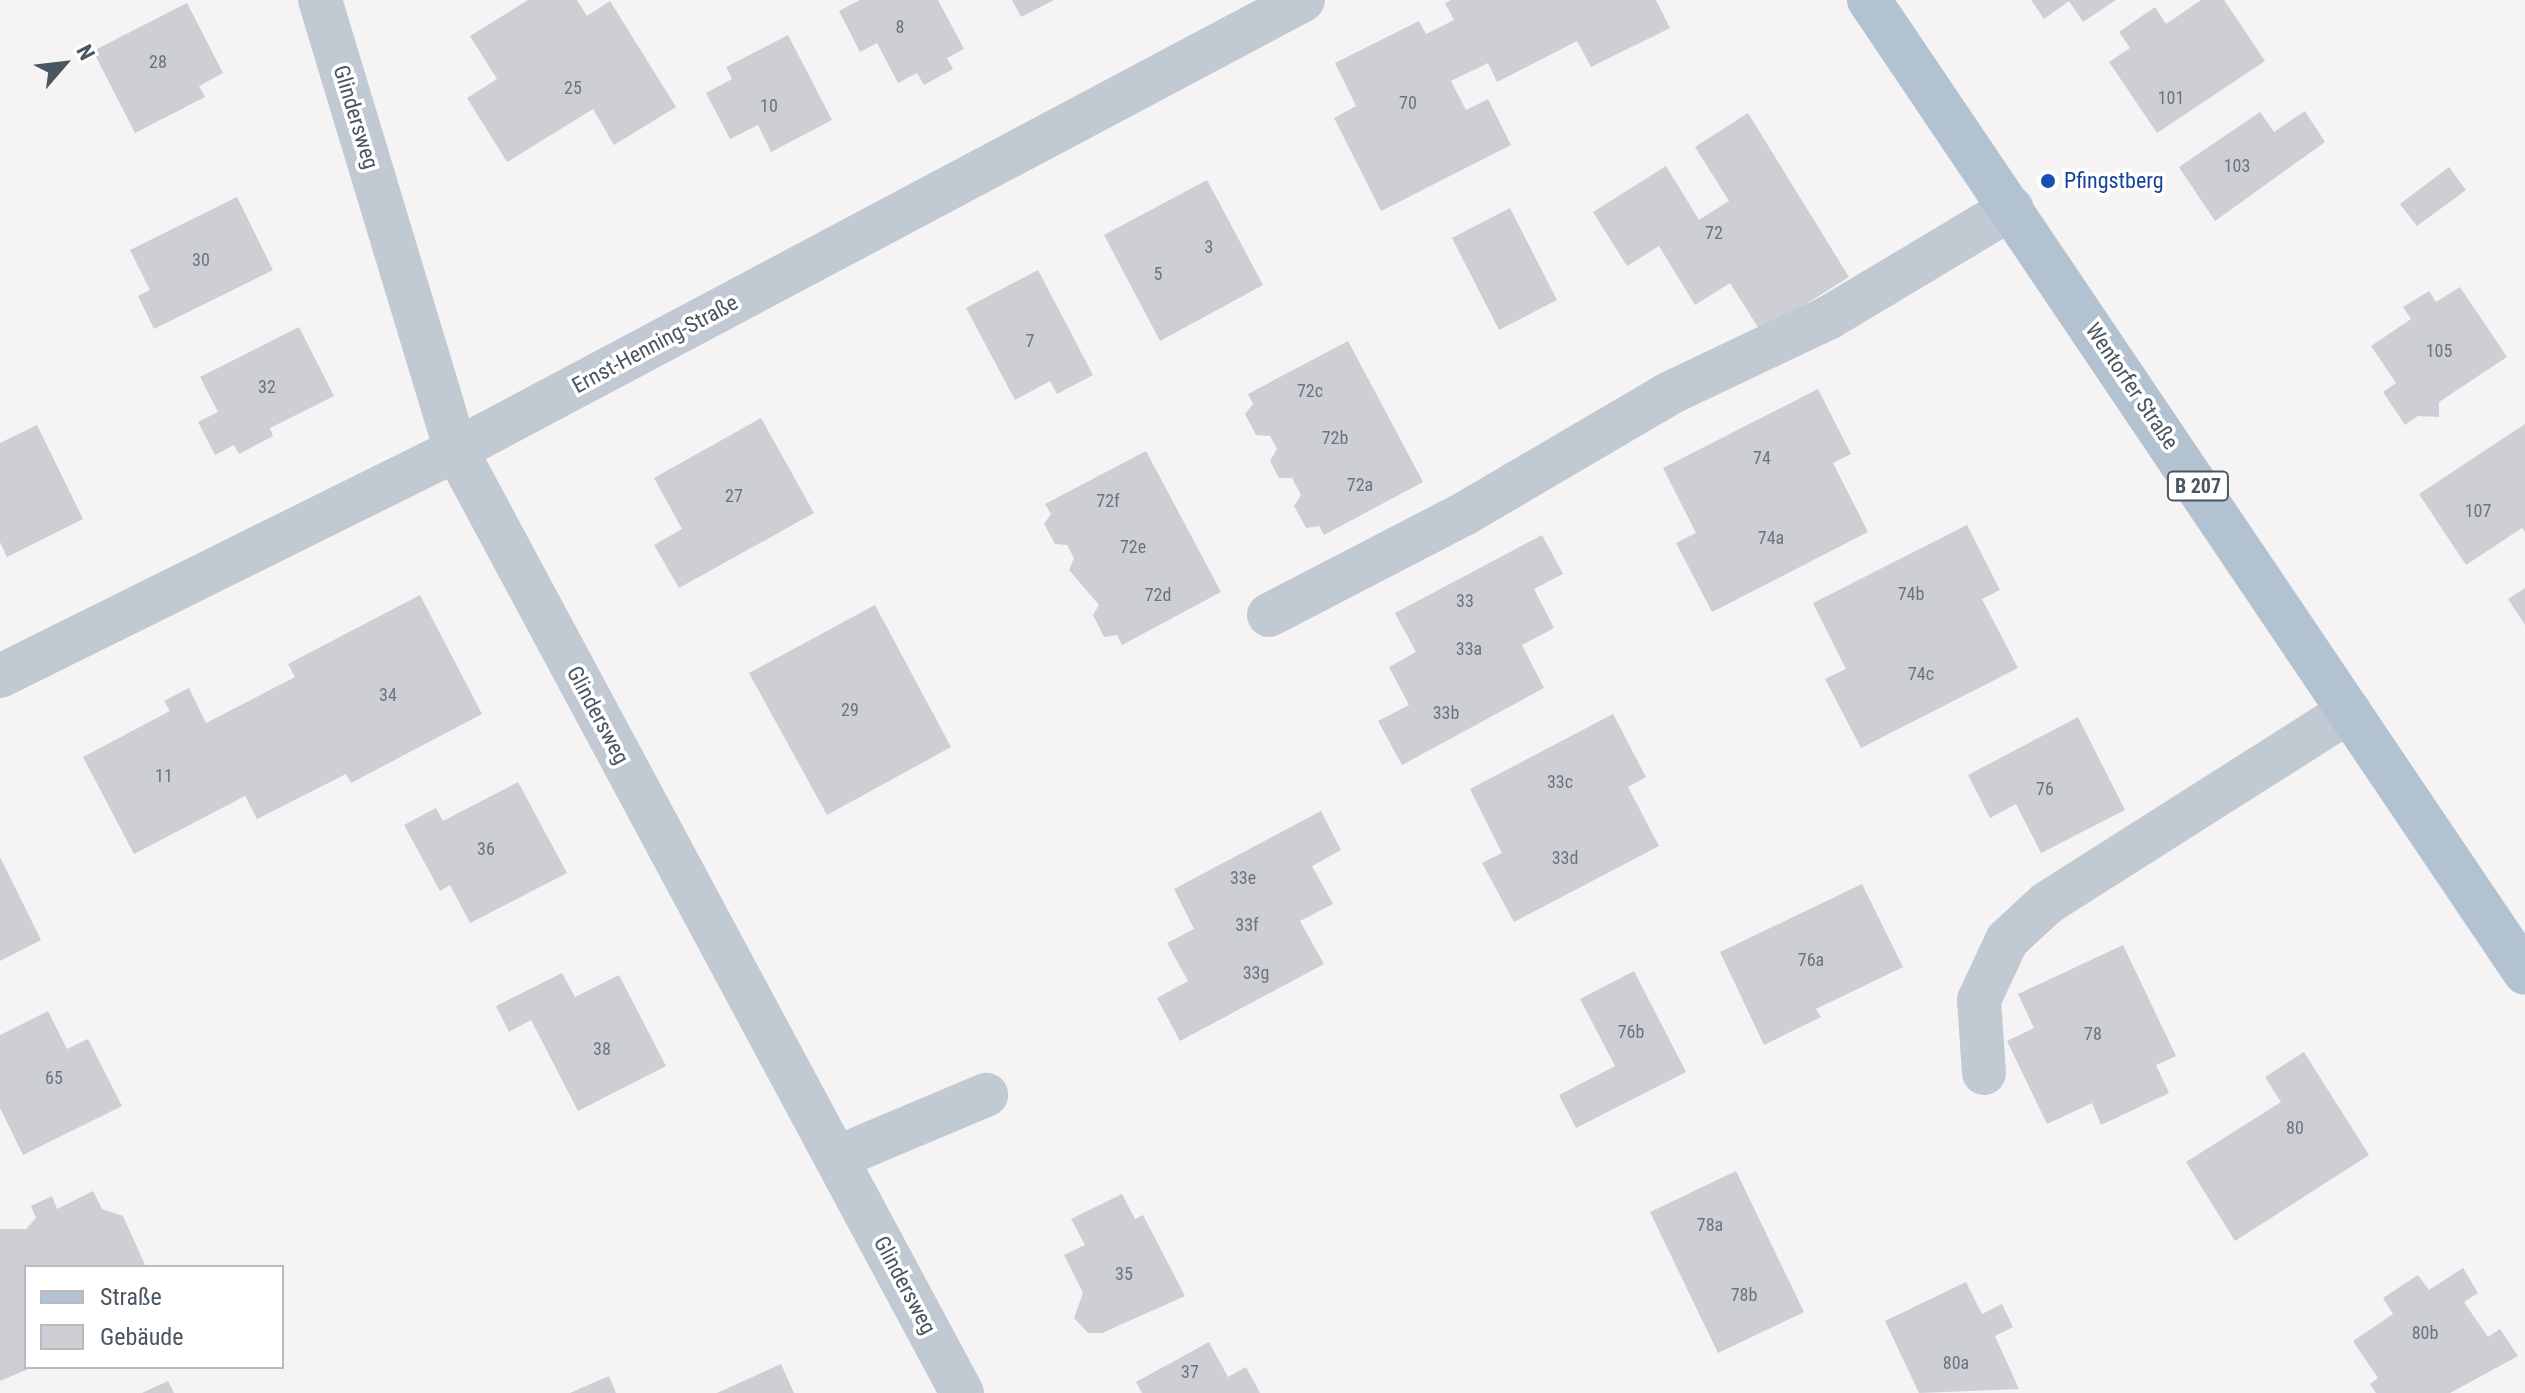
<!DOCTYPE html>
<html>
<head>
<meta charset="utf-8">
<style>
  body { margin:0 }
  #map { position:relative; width:2525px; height:1393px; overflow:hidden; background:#f5f3f3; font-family:"Roboto Condensed",sans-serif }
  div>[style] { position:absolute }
  .building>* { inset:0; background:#cdcfd5 }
  .minor>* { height:44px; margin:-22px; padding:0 22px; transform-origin:22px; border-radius:22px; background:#c1cad2 }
  .major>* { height:44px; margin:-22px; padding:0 22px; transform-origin:22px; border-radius:22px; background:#b3c2d1 }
  .dots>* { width:22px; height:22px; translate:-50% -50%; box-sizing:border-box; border:4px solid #fff; border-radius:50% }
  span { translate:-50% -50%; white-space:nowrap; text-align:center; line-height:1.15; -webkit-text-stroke:7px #fff; paint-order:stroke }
  .number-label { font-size:18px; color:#6b747e }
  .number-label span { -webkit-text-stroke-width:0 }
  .shield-label span { padding:2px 6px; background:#fff; border:2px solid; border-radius:6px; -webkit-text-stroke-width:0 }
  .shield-label { font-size:20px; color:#4a5661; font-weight:700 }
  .street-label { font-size:22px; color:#4a5661 }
  .transit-label { font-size:22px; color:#164399 }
  .left { translate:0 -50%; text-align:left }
  .legend { position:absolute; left:24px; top:1265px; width:260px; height:104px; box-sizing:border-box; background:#fff; border:2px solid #b7bbc0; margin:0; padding:10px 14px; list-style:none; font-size:24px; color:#4a5661 }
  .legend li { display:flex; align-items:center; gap:16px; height:40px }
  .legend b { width:40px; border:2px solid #b7bbc0 }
  .north { position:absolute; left:24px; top:24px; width:80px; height:80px; -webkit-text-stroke:6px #fff; paint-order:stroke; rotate:62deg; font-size:22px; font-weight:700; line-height:32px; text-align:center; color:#4a5661 }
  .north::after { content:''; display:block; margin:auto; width:28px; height:36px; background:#4a5661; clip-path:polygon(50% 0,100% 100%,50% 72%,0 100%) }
</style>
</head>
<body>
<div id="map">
  <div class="building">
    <i style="clip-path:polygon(528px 0,577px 0,587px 16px,610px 1px,676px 107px,614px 145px,593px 109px,507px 162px,467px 98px,497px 79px,470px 36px)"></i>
    <i style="clip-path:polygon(860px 0,938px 0,964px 49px,947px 58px,953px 69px,924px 85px,917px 73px,898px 83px,877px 43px,860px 52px,839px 11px)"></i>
    <i style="clip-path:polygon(1012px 0,1054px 0,1021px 17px)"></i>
    <i style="clip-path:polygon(1451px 0,1656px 0,1670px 28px,1591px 67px,1577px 41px,1497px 82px,1488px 63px,1451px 81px,1466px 110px,1488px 99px,1511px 145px,1381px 211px,1334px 118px,1356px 106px,1335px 63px,1419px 21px,1426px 34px,1454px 20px,1445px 3px)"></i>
    <i style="clip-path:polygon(2031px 0,2116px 0,2083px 22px,2069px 1px,2044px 19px)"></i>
    <i style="clip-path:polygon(2201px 0,2224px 0,2265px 61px,2157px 133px,2109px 62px,2130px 48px,2119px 32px,2155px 7px,2166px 24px)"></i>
    <i style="clip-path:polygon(187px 3px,223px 73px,199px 86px,205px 97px,135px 133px,93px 51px)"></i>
    <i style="clip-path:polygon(788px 35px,832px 120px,771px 152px,758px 125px,730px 139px,706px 93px,732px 79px,726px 67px)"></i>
    <i style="clip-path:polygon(2305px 111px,2325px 142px,2215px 221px,2179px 167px,2260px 112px,2274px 132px)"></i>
    <i style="clip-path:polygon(1748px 113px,1849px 277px,1761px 332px,1730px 283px,1695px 305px,1659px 246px,1627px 266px,1593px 212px,1666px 166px,1699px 220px,1729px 201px,1695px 147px)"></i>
    <i style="clip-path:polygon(2449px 167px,2466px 190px,2417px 226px,2400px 204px)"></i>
    <i style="clip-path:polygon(1207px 180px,1263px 285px,1160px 341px,1104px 235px)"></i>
    <i style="clip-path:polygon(237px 197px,273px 270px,154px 329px,138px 296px,150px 290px,130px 250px)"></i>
    <i style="clip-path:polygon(1510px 208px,1557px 300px,1499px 330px,1452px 238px)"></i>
    <i style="clip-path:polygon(1038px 270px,1093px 375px,1057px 394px,1050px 381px,1015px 400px,966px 308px)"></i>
    <i style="clip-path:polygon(2460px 287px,2507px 357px,2439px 402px,2439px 417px,2418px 416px,2405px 425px,2383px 392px,2396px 383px,2371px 346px,2411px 319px,2403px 307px,2429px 291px,2436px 302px)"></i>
    <i style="clip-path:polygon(299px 327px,334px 396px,270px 428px,273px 436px,239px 454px,234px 445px,215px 455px,198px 422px,218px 412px,200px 377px)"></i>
    <i style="clip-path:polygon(1348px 341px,1423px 482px,1324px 535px,1319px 526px,1306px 528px,1294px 506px,1301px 495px,1292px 478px,1279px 478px,1270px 461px,1277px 449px,1270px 436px,1256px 435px,1245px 414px,1253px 404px,1248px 394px)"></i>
    <i style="clip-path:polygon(1818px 389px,1851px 454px,1833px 463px,1868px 532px,1712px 612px,1676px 543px,1696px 533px,1663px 468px)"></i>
    <i style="clip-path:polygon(761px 418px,814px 513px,679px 588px,654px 545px,682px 529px,654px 478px)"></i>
    <i style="clip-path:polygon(2525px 424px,2525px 532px,2522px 528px,2466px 565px,2419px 494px)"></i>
    <i style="clip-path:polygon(37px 425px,83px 519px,7px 557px,0 542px,0 443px)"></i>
    <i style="clip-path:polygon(1146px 451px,1221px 592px,1122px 645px,1117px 635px,1104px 637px,1093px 615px,1099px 605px,1069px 570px,1074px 558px,1067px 545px,1055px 544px,1044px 524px,1051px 514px,1045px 504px)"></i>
    <i style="clip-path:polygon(1967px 525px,2000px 590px,1982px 599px,2018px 668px,1861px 748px,1825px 679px,1846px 669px,1813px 603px)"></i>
    <i style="clip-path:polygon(1542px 535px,1563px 574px,1534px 589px,1554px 628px,1522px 645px,1544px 688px,1402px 765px,1378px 721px,1409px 705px,1389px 667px,1416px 652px,1395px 613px)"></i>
    <i style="clip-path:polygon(2525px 588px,2525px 625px,2508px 599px)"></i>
    <i style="clip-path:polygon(420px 595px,482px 714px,351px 783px,346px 774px,257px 819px,245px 796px,134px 854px,83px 757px,170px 711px,164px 701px,189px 688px,206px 723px,295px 677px,288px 664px)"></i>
    <i style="clip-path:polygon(875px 605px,951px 747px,827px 815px,749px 673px)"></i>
    <i style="clip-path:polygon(1613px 714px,1646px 777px,1628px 787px,1659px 846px,1514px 922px,1482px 863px,1502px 853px,1470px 789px)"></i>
    <i style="clip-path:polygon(2078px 717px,2125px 810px,2041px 853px,2016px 804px,1990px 818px,1968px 775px)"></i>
    <i style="clip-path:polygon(518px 782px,567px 873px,470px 923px,450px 885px,440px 891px,404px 825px,436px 808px,443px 821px)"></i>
    <i style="clip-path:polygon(1321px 811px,1341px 850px,1312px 866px,1333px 904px,1300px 921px,1324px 964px,1180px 1041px,1157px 998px,1188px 981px,1167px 943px,1194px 929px,1174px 889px)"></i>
    <i style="clip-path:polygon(0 857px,41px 940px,0 961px)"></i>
    <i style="clip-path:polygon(1862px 884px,1903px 967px,1816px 1009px,1821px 1017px,1764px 1045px,1720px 952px)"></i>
    <i style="clip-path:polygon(2123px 945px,2176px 1056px,2156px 1065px,2169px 1093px,2101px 1125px,2092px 1103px,2047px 1124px,2007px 1041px,2034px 1028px,2018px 994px)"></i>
    <i style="clip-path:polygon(1634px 971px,1686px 1072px,1576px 1128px,1559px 1095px,1615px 1066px,1580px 999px)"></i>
    <i style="clip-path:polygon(562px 973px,575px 997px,619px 975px,666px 1066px,578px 1111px,531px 1020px,509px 1032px,496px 1006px)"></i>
    <i style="clip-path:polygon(48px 1011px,67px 1049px,88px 1039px,122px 1106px,23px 1155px,0 1108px,0 1035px)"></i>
    <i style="clip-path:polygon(2304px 1052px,2369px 1155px,2235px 1241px,2186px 1162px,2281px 1102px,2265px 1077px)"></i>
    <i style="clip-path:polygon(1736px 1171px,1804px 1312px,1718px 1353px,1650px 1212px)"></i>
    <i style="clip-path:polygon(93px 1191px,102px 1209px,123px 1216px,146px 1267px,26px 1267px,26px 1367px,33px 1367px,0 1381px,0 1229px,26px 1229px,36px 1218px,31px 1206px,52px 1196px,57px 1209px)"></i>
    <i style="clip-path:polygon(1122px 1194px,1135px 1219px,1143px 1215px,1185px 1296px,1102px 1333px,1088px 1333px,1074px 1318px,1083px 1293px,1064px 1255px,1085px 1245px,1071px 1219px)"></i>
    <i style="clip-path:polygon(2463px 1268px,2478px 1293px,2464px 1302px,2488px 1337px,2500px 1329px,2518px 1356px,2450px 1393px,2376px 1393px,2370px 1384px,2378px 1378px,2353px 1341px,2393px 1314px,2383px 1298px,2418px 1275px,2429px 1290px)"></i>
    <i style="clip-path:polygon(1966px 1282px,1982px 1314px,2002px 1304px,2013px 1327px,1995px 1336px,2019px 1389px,1919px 1393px,1885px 1321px)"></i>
    <i style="clip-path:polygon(1209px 1342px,1228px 1377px,1246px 1367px,1260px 1393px,1142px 1393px,1136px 1382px)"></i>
    <i style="clip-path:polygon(781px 1364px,794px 1393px,717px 1393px)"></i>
    <i style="clip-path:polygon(609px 1376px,616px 1393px,570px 1393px)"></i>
    <i style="clip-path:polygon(168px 1381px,174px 1393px,142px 1393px)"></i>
  </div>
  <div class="minor">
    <i style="left:320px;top:0;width:470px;rotate:73.2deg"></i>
    <i style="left:456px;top:450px;width:1070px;rotate:61.78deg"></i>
    <i style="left:1269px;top:615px;width:220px;rotate:-27.4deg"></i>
    <i style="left:1464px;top:514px;width:239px;rotate:-30.4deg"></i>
    <i style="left:1670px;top:393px;width:175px;rotate:-25.4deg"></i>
    <i style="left:1828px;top:318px;width:214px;rotate:-30.9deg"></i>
    <i style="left:0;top:676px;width:509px;rotate:-26.36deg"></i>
    <i style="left:456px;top:450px;width:959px;rotate:-27.98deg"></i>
    <i style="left:1984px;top:1073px;width:73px;rotate:-93.9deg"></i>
    <i style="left:1979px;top:1000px;width:66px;rotate:-65deg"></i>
    <i style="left:2007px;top:940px;width:54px;rotate:-42.8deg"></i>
    <i style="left:2047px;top:903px;width:358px;rotate:-32.4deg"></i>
    <i style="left:836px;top:1158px;width:163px;rotate:-22.8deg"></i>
  </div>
  <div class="major">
    <i style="left:1869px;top:0;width:1173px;rotate:56.01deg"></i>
  </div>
  <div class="dots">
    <i style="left:2048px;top:181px;background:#1a4fb4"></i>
  </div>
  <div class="number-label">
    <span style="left:900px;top:27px">8</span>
    <span style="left:158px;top:62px">28</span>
    <span style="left:573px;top:88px">25</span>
    <span style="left:2171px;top:98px">101</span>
    <span style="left:1408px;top:103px">70</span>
    <span style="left:769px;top:106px">10</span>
    <span style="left:2237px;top:166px">103</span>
    <span style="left:1714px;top:233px">72</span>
    <span style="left:1209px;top:247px">3</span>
    <span style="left:201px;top:260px">30</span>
    <span style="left:1158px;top:274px">5</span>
    <span style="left:1030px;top:341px">7</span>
    <span style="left:2439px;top:351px">105</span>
    <span style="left:267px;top:387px">32</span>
    <span style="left:1310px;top:391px">72c</span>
    <span style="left:1335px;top:438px">72b</span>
    <span style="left:1762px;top:458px">74</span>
    <span style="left:1360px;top:485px">72a</span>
    <span style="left:734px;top:496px">27</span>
    <span style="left:1108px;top:501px">72f</span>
    <span style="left:2478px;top:511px">107</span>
    <span style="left:1771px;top:538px">74a</span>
    <span style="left:1133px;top:547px">72e</span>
    <span style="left:1911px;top:594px">74b</span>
    <span style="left:1158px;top:595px">72d</span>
    <span style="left:1465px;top:601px">33</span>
    <span style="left:1469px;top:649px">33a</span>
    <span style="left:1921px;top:674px">74c</span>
    <span style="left:388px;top:695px">34</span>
    <span style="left:850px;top:710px">29</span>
    <span style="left:1446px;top:713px">33b</span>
    <span style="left:164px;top:776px">11</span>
    <span style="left:1560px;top:782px">33c</span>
    <span style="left:2045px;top:789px">76</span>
    <span style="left:486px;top:849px">36</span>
    <span style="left:1565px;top:858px">33d</span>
    <span style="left:1243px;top:878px">33e</span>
    <span style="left:1247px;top:925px">33f</span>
    <span style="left:1811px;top:960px">76a</span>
    <span style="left:1256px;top:973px">33g</span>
    <span style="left:1631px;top:1032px">76b</span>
    <span style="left:2093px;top:1034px">78</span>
    <span style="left:602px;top:1049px">38</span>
    <span style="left:54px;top:1078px">65</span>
    <span style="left:2295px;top:1128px">80</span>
    <span style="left:1710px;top:1225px">78a</span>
    <span style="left:1124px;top:1274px">35</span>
    <span style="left:1744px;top:1295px">78b</span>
    <span style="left:2425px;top:1333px">80b</span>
    <span style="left:1956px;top:1363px">80a</span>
    <span style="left:1190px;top:1372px">37</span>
  </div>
  <div class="shield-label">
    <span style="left:2198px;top:486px">B 207</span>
  </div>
  <div class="street-label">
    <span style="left:356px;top:117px;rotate:73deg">Glindersweg</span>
    <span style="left:655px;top:344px;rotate:-28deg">Ernst-Henning-Straße</span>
    <span style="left:2132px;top:386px;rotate:56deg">Wentorfer Straße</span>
    <span style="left:598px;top:715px;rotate:62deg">Glindersweg</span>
    <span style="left:905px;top:1285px;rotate:62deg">Glindersweg</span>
  </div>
  <div class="transit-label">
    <span class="left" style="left:2064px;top:181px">Pfingstberg</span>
  </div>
  <ul class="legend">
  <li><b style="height:10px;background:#b3c2d1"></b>Straße</li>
  <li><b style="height:22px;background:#cdcfd5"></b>Gebäude</li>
  </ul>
  <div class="north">N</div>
</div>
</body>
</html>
